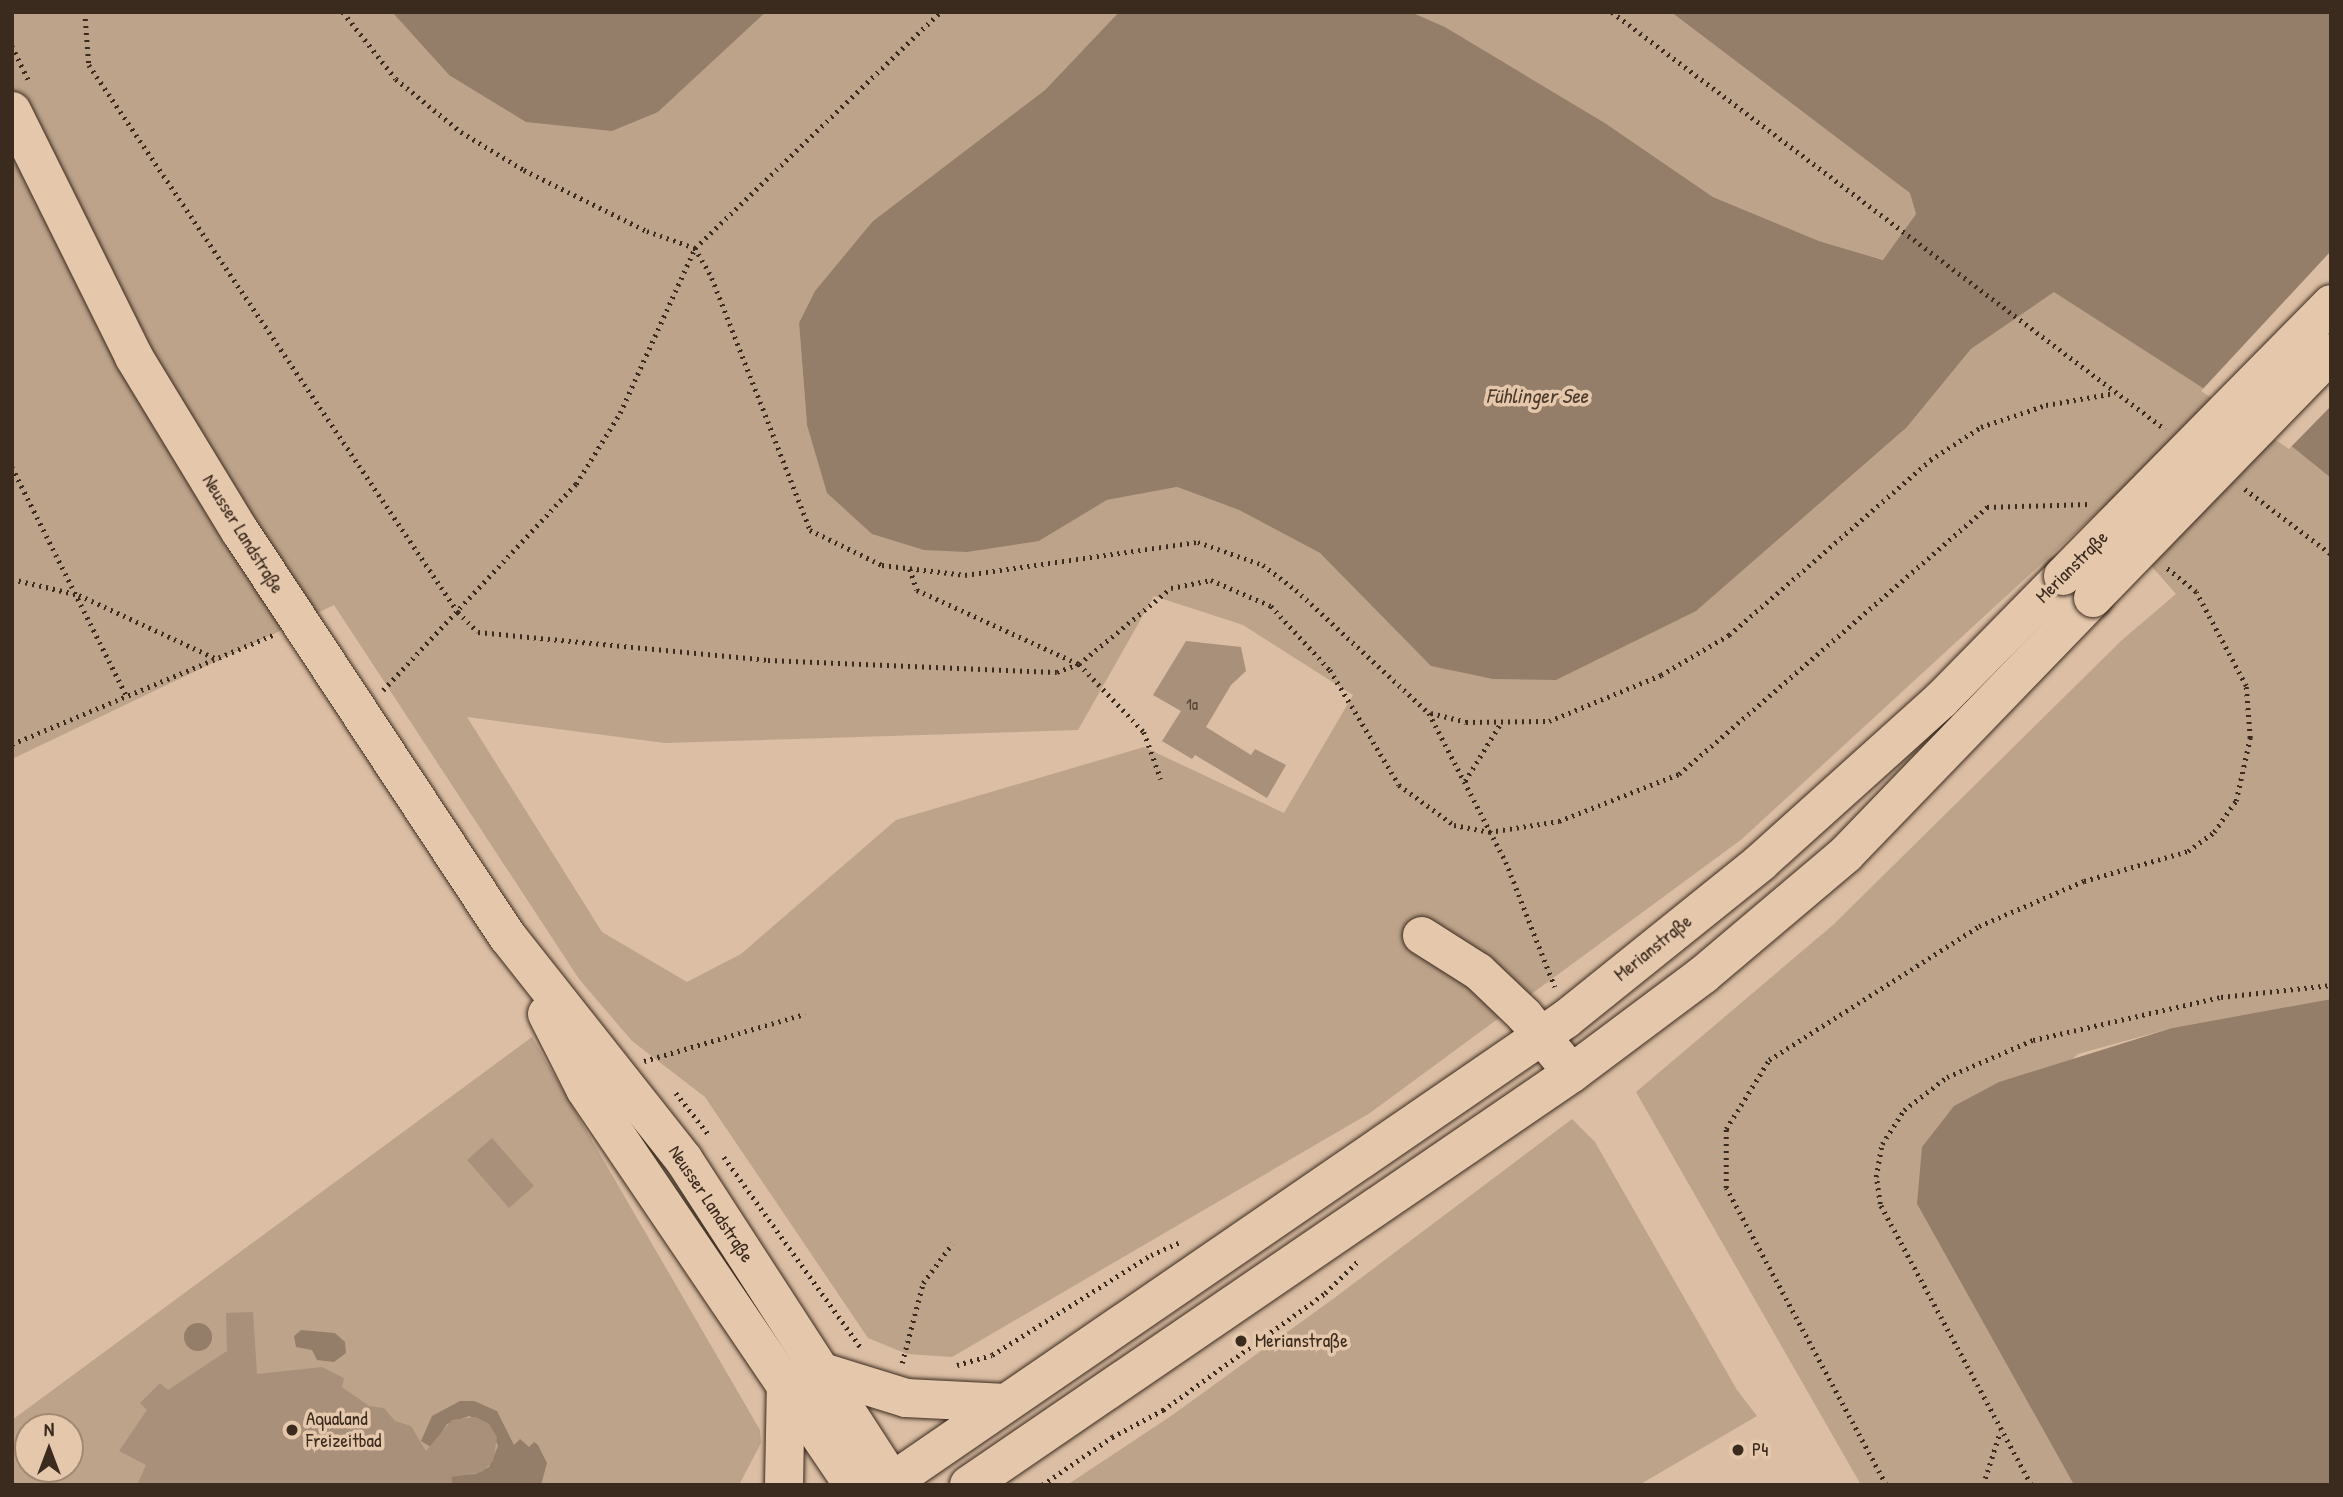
<!DOCTYPE html>
<html>
<head>
<meta charset="utf-8">
<style>
  body { margin:0 }
  #map { position:relative; width:2343px; height:1497px; overflow:hidden; background:#dbbea4; font-family:"Patrick Hand",sans-serif }
  div>[style] { position:absolute }
  .green>* { inset:0; background:#bda38a }
  .water>* { inset:0; background:#957e69 }
  .round { border-radius:50% }
  .pier>* { inset:0; background:#dbbea4 }
  .building>* { inset:0; background:#a9907a }
  .path>* { height:4.5px; margin-top:-2.25px; transform-origin:0; background:repeating-linear-gradient(90deg,#3b2a1e 0 2px,transparent 0 7px) }
  .roads { filter:drop-shadow(0 0 2px #3b2a1e) drop-shadow(0 0 2px #3b2a1e) }
  .minor>* { height:37px; margin:-18.5px; padding:0 18.5px; transform-origin:18.5px; border-radius:18.5px; background:#e5c8ac }
  .major>* { height:38px; margin:-19px; padding:0 19px; transform-origin:19px; border-radius:19px; background:#e5c8ac }
  .bridges { filter:drop-shadow(0 0 2px #3b2a1e) drop-shadow(0 0 2px #3b2a1e) }
  .major-bridge>* { height:38px; margin:-19px; padding:0 19px; transform-origin:19px; border-radius:19px; background:#e5c8ac }
  .dots>* { width:19px; height:19px; translate:-50% -50%; box-sizing:border-box; border:4px solid #e5c8ac; border-radius:50% }
  span { translate:-50% -50%; white-space:nowrap; text-align:center; line-height:1.15; -webkit-text-stroke:7px #e5c8ac; paint-order:stroke }
  .number-label { font-size:16px; color:#564435 }
  .number-label span { -webkit-text-stroke-width:0 }
  .street-label { font-size:19px; color:#3b2a1e }
  .poi-label { font-size:19px; color:#3b2a1e }
  .left { translate:0 -50%; text-align:left }
  .water-label { font-size:21px; color:#4d3b2d; font-style:italic }
  .frame { position:absolute; inset:0; border:14px solid #3b2a1e; pointer-events:none }
  .north { position:absolute; left:14px; top:1413px; width:70px; height:70px; box-sizing:border-box; background:#e5c8ac; border:2px solid #a18973; border-radius:50%; rotate:0deg; font-size:19px; font-weight:700; line-height:28px; text-align:center; color:#3b2a1e }
  .north::after { content:''; display:block; margin:auto; width:24px; height:32px; background:#3b2a1e; clip-path:polygon(50% 0,100% 100%,50% 72%,0 100%) }
</style>
</head>
<body>
<div id="map">
  <div class="green">
    <i style="clip-path:polygon(evenodd,12px 12px,392px 12px,449px 75px,658px 112px,766px 12px,1119px 12px,1045px 90px,873px 221px,799px 323px,807px 425px,1039px 541px,1107px 500px,1177px 487px,1239px 510px,1320px 553px,1372px 601px,1907px 427px,1971px 349px,2054px 291px,2285px 441px,2331px 478px,2331px 999px,2172px 1028px,2078px 1054px,1917px 1204px,2074px 1485px,1861px 1485px,1636px 1092px,1833px 925px,2122px 640px,2176px 594px,2101px 509px,1742px 839px,1370px 1113px,952px 1357px,907px 1354px,868px 1338px,705px 1097px,632px 1041px,579px 979px,334px 605px,12px 759px,12px 12px,1154px 596px,1243px 625px,1353px 695px,1284px 813px,1144px 747px,896px 820px,741px 954px,687px 982px,602px 932px,467px 717px,665px 743px,1078px 730px,1154px 596px)"></i>
    <i style="clip-path:polygon(1411px 12px,1671px 12px,1911px 193px,1916px 214px,1884px 260px,1819px 241px,1713px 197px,1605px 123px,1445px 27px)"></i>
    <i style="clip-path:polygon(evenodd,532px 1037px,760px 1430px,761px 1443px,739px 1485px,12px 1485px,12px 1420px,532px 1037px,28px 1427px,70px 1427px,70px 1469px,28px 1469px,28px 1427px)"></i>
    <i style="clip-path:polygon(1572px 1119px,1595px 1142px,1737px 1390px,1757px 1416px,1639px 1485px,1067px 1485px,1171px 1416px,1333px 1299px)"></i>
  </div>
  <div class="water">
    <i style="clip-path:polygon(392px 12px,766px 12px,658px 112px,612px 131px,526px 122px,449px 75px)"></i>
    <i style="clip-path:polygon(1119px 12px,1411px 12px,1445px 27px,1605px 123px,1713px 197px,1819px 241px,1883px 260px,1916px 214px,1910px 193px,1671px 12px,2331px 12px,2331px 478px,2285px 441px,2054px 292px,1971px 349px,1907px 427px,1696px 611px,1556px 680px,1493px 679px,1431px 666px,1320px 553px,1239px 510px,1177px 487px,1107px 500px,1039px 541px,967px 552px,924px 550px,872px 534px,827px 493px,807px 425px,799px 323px,815px 291px,873px 221px,1045px 90px)"></i>
    <i style="clip-path:polygon(2331px 999px,2331px 1485px,2074px 1485px,1917px 1204px,1922px 1147px,1954px 1106px,1999px 1082px,2172px 1028px)"></i>
    <i class="round" style="left:184px;top:1323px;width:28px;height:28px"></i>
    <i style="clip-path:polygon(301px 1330px,335px 1333px,345px 1342px,346px 1353px,334px 1362px,317px 1360px,312px 1350px,296px 1347px,294px 1336px)"></i>
    <i style="clip-path:polygon(460px 1401px,474px 1401px,497px 1411px,514px 1445px,520px 1439px,529px 1447px,534px 1442px,538px 1445px,547px 1463px,541px 1485px,452px 1485px,451px 1476px,475px 1474px,489px 1467px,498px 1446px,489px 1424px,469px 1416px,447px 1424px,432px 1448px,421px 1441px,432px 1416px)"></i>
  </div>
  <div class="pier">
    <i style="clip-path:polygon(2331px 251px,2331px 406px,2289px 449px,2201px 391px)"></i>
  </div>
  <div class="building">
    <i style="clip-path:polygon(1186px 641px,1241px 647px,1246px 671px,1231px 685px,1206px 727px,1251px 755px,1255px 749px,1286px 765px,1267px 798px,1195px 755px,1192px 759px,1162px 741px,1181px 711px,1153px 695px)"></i>
    <i style="clip-path:polygon(492px 1138px,534px 1186px,509px 1208px,467px 1160px)"></i>
    <i style="clip-path:polygon(253px 1312px,257px 1374px,322px 1367px,344px 1378px,342px 1387px,369px 1406px,384px 1408px,395px 1421px,411px 1426px,426px 1451px,452px 1420px,476px 1417px,489px 1424px,497px 1437px,493px 1461px,482px 1472px,451px 1477px,452px 1485px,137px 1485px,146px 1465px,119px 1451px,147px 1410px,140px 1403px,160px 1383px,168px 1390px,227px 1351px,226px 1313px)"></i>
  </div>
  <div class="path">
    <i style="left:85px;top:12px;width:53px;rotate:85.7deg"></i>
    <i style="left:89px;top:65px;width:660px;rotate:56deg"></i>
    <i style="left:458px;top:612px;width:28px;rotate:45deg"></i>
    <i style="left:478px;top:632px;width:291px;rotate:5.5deg"></i>
    <i style="left:768px;top:660px;width:289px;rotate:2.4deg"></i>
    <i style="left:1057px;top:672px;width:23px;rotate:-20deg"></i>
    <i style="left:1079px;top:664px;width:119px;rotate:-39.6deg"></i>
    <i style="left:1171px;top:588px;width:41px;rotate:-11.3deg"></i>
    <i style="left:1211px;top:580px;width:65px;rotate:23.4deg"></i>
    <i style="left:1271px;top:606px;width:87px;rotate:47.3deg"></i>
    <i style="left:1330px;top:670px;width:134px;rotate:59deg"></i>
    <i style="left:1399px;top:785px;width:68px;rotate:36deg"></i>
    <i style="left:1454px;top:825px;width:36px;rotate:11deg"></i>
    <i style="left:1489px;top:832px;width:71px;rotate:-8.9deg"></i>
    <i style="left:1559px;top:821px;width:129px;rotate:-21.4deg"></i>
    <i style="left:1679px;top:774px;width:408px;rotate:-40.9deg"></i>
    <i style="left:1987px;top:507px;width:102px;rotate:-1.7deg"></i>
    <i style="left:343px;top:12px;width:85px;rotate:51.7deg"></i>
    <i style="left:396px;top:79px;width:84px;rotate:39.2deg"></i>
    <i style="left:461px;top:132px;width:74px;rotate:31.1deg"></i>
    <i style="left:524px;top:170px;width:137px;rotate:26.4deg"></i>
    <i style="left:647px;top:231px;width:51px;rotate:19.5deg"></i>
    <i style="left:695px;top:248px;width:34px;rotate:60deg"></i>
    <i style="left:712px;top:278px;width:270px;rotate:68.7deg"></i>
    <i style="left:810px;top:530px;width:80px;rotate:25.9deg"></i>
    <i style="left:882px;top:565px;width:84px;rotate:6.9deg"></i>
    <i style="left:965px;top:575px;width:235px;rotate:-8.1deg"></i>
    <i style="left:1198px;top:542px;width:69px;rotate:19.5deg"></i>
    <i style="left:1263px;top:565px;width:41px;rotate:37.1deg"></i>
    <i style="left:1296px;top:590px;width:181px;rotate:42.8deg"></i>
    <i style="left:1429px;top:713px;width:168px;rotate:62.7deg"></i>
    <i style="left:1506px;top:862px;width:134px;rotate:68.6deg"></i>
    <i style="left:1612px;top:12px;width:693px;rotate:37.02deg"></i>
    <i style="left:12px;top:46px;width:41px;rotate:64.1deg"></i>
    <i style="left:12px;top:467px;width:257px;rotate:63.4deg"></i>
    <i style="left:2245px;top:489px;width:108px;rotate:37.1deg"></i>
    <i style="left:910px;top:569px;width:22px;rotate:72deg"></i>
    <i style="left:917px;top:590px;width:178px;rotate:24.6deg"></i>
    <i style="left:1079px;top:664px;width:94px;rotate:46.3deg"></i>
    <i style="left:1144px;top:732px;width:50px;rotate:70.1deg"></i>
    <i style="left:12px;top:579px;width:69px;rotate:13.4deg"></i>
    <i style="left:79px;top:595px;width:154px;rotate:24.9deg"></i>
    <i style="left:383px;top:690px;width:282px;rotate:-46.9deg"></i>
    <i style="left:576px;top:484px;width:84px;rotate:-58.2deg"></i>
    <i style="left:620px;top:413px;width:181px;rotate:-65.6deg"></i>
    <i style="left:695px;top:248px;width:340px;rotate:-43.9deg"></i>
    <i style="left:1431px;top:713px;width:36px;rotate:14deg"></i>
    <i style="left:1466px;top:722px;width:83px;rotate:-0.7deg"></i>
    <i style="left:1549px;top:721px;width:121px;rotate:-22.3deg"></i>
    <i style="left:1661px;top:675px;width:79px;rotate:-30.5deg"></i>
    <i style="left:1729px;top:635px;width:267px;rotate:-41deg"></i>
    <i style="left:1930px;top:460px;width:61px;rotate:-32.9deg"></i>
    <i style="left:1981px;top:427px;width:69px;rotate:-18.7deg"></i>
    <i style="left:2046px;top:405px;width:70px;rotate:-9.9deg"></i>
    <i style="left:12px;top:744px;width:283px;rotate:-22.7deg"></i>
    <i style="left:1465px;top:781px;width:67px;rotate:-58.4deg"></i>
    <i style="left:644px;top:1061px;width:168px;rotate:-16.3deg"></i>
    <i style="left:676px;top:1093px;width:53px;rotate:51.8deg"></i>
    <i style="left:724px;top:1157px;width:235px;rotate:54.3deg"></i>
    <i style="left:902px;top:1363px;width:83px;rotate:-75.3deg"></i>
    <i style="left:923px;top:1283px;width:49px;rotate:-53.4deg"></i>
    <i style="left:957px;top:1365px;width:36px;rotate:-16deg"></i>
    <i style="left:992px;top:1355px;width:188px;rotate:-32.2deg"></i>
    <i style="left:1151px;top:1255px;width:30px;rotate:-24deg"></i>
    <i style="left:1042px;top:1485px;width:85px;rotate:-34.4deg"></i>
    <i style="left:1112px;top:1437px;width:58px;rotate:-27.9deg"></i>
    <i style="left:1163px;top:1410px;width:200px;rotate:-35.8deg"></i>
    <i style="left:1325px;top:1293px;width:45px;rotate:-44.1deg"></i>
    <i style="left:1886px;top:1485px;width:337px;rotate:-118.3deg"></i>
    <i style="left:1726px;top:1188px;width:59px;rotate:-90deg"></i>
    <i style="left:1726px;top:1129px;width:81px;rotate:-58.1deg"></i>
    <i style="left:1769px;top:1060px;width:249px;rotate:-32.5deg"></i>
    <i style="left:1979px;top:926px;width:114px;rotate:-23.2deg"></i>
    <i style="left:2084px;top:881px;width:108px;rotate:-16.1deg"></i>
    <i style="left:2188px;top:851px;width:32px;rotate:-36deg"></i>
    <i style="left:2214px;top:832px;width:38px;rotate:-55deg"></i>
    <i style="left:2236px;top:801px;width:65px;rotate:-77.5deg"></i>
    <i style="left:2250px;top:738px;width:52px;rotate:-94.4deg"></i>
    <i style="left:2246px;top:686px;width:106px;rotate:-118deg"></i>
    <i style="left:2196px;top:592px;width:38px;rotate:-141deg"></i>
    <i style="left:1983px;top:1485px;width:56px;rotate:-72.2deg"></i>
    <i style="left:2031px;top:1485px;width:319px;rotate:-118.3deg"></i>
    <i style="left:1880px;top:1204px;width:27px;rotate:-98deg"></i>
    <i style="left:1876px;top:1177px;width:34px;rotate:-80deg"></i>
    <i style="left:1882px;top:1144px;width:40px;rotate:-57.1deg"></i>
    <i style="left:1904px;top:1110px;width:54px;rotate:-37.5deg"></i>
    <i style="left:1947px;top:1077px;width:94px;rotate:-23.3deg"></i>
    <i style="left:2033px;top:1040px;width:193px;rotate:-12.9deg"></i>
    <i style="left:2221px;top:997px;width:111px;rotate:-6.2deg"></i>
  </div>
  <div class="roads">
    <div class="minor">
      <i style="left:1421px;top:935px;width:67px;rotate:32.3deg"></i>
      <i style="left:1478px;top:971px;width:64px;rotate:43.7deg"></i>
      <i style="left:1524px;top:1015px;width:75px;rotate:50.4deg"></i>
    </div>
    <div class="major">
      <i style="left:12px;top:111px;width:275px;rotate:63.6deg"></i>
      <i style="left:134px;top:357px;width:204px;rotate:58.7deg"></i>
      <i style="left:240px;top:531px;width:486px;rotate:56.6deg"></i>
      <i style="left:508px;top:937px;width:284px;rotate:51.7deg"></i>
      <i style="left:684px;top:1160px;width:387px;rotate:57.1deg"></i>
      <i style="left:547px;top:1014px;width:84px;rotate:63.1deg"></i>
      <i style="left:585px;top:1089px;width:478px;rotate:55.9deg"></i>
      <i style="left:822px;top:1372px;width:88px;rotate:17.2deg"></i>
      <i style="left:906px;top:1398px;width:100px;rotate:2.9deg"></i>
      <i style="left:784px;top:1485px;width:105px;rotate:-88.9deg"></i>
      <i style="left:887px;top:1485px;width:824px;rotate:-34.46deg"></i>
      <i style="left:1566px;top:1019px;width:250px;rotate:-38.8deg"></i>
      <i style="left:1761px;top:862px;width:242px;rotate:-42deg"></i>
      <i style="left:1941px;top:700px;width:174px;rotate:-45.5deg"></i>
      <i style="left:969px;top:1485px;width:730px;rotate:-34.34deg"></i>
      <i style="left:1572px;top:1073px;width:164px;rotate:-36.8deg"></i>
      <i style="left:1703px;top:975px;width:187px;rotate:-40.2deg"></i>
      <i style="left:1846px;top:854px;width:356px;rotate:-46deg"></i>
    </div>
  </div>
  <div class="bridges">
    <div class="major-bridge">
      <i style="left:2063px;top:576px;width:382px;rotate:-45.4deg"></i>
      <i style="left:2093px;top:598px;width:342px;rotate:-45.8deg"></i>
    </div>
  </div>
  <div class="dots">
    <i style="left:1241px;top:1341px;background:#3b2a1e"></i>
    <i style="left:292px;top:1430px;background:#3b2a1e"></i>
    <i style="left:1738px;top:1450px;background:#3b2a1e"></i>
  </div>
  <div class="number-label">
    <span style="left:1192px;top:704px">1a</span>
  </div>
  <div class="street-label">
    <span style="left:243px;top:534px;rotate:58deg">Neusser Landstraße</span>
    <span style="left:2072px;top:567px;rotate:-45deg">Merianstraße</span>
    <span style="left:1653px;top:948px;rotate:-39deg">Merianstraße</span>
    <span style="left:711px;top:1204px;rotate:56deg">Neusser Landstraße</span>
  </div>
  <div class="poi-label">
    <span class="left" style="left:1255px;top:1341px">Merianstraße</span>
    <span class="left" style="left:306px;top:1430px">Aqualand<br>Freizeitbad</span>
    <span class="left" style="left:1752px;top:1450px">P4</span>
  </div>
  <div class="water-label">
    <span style="left:1537px;top:396px">Fühlinger See</span>
  </div>
  <div class="frame"></div>
  <div class="north">N</div>
</div>
</body>
</html>
